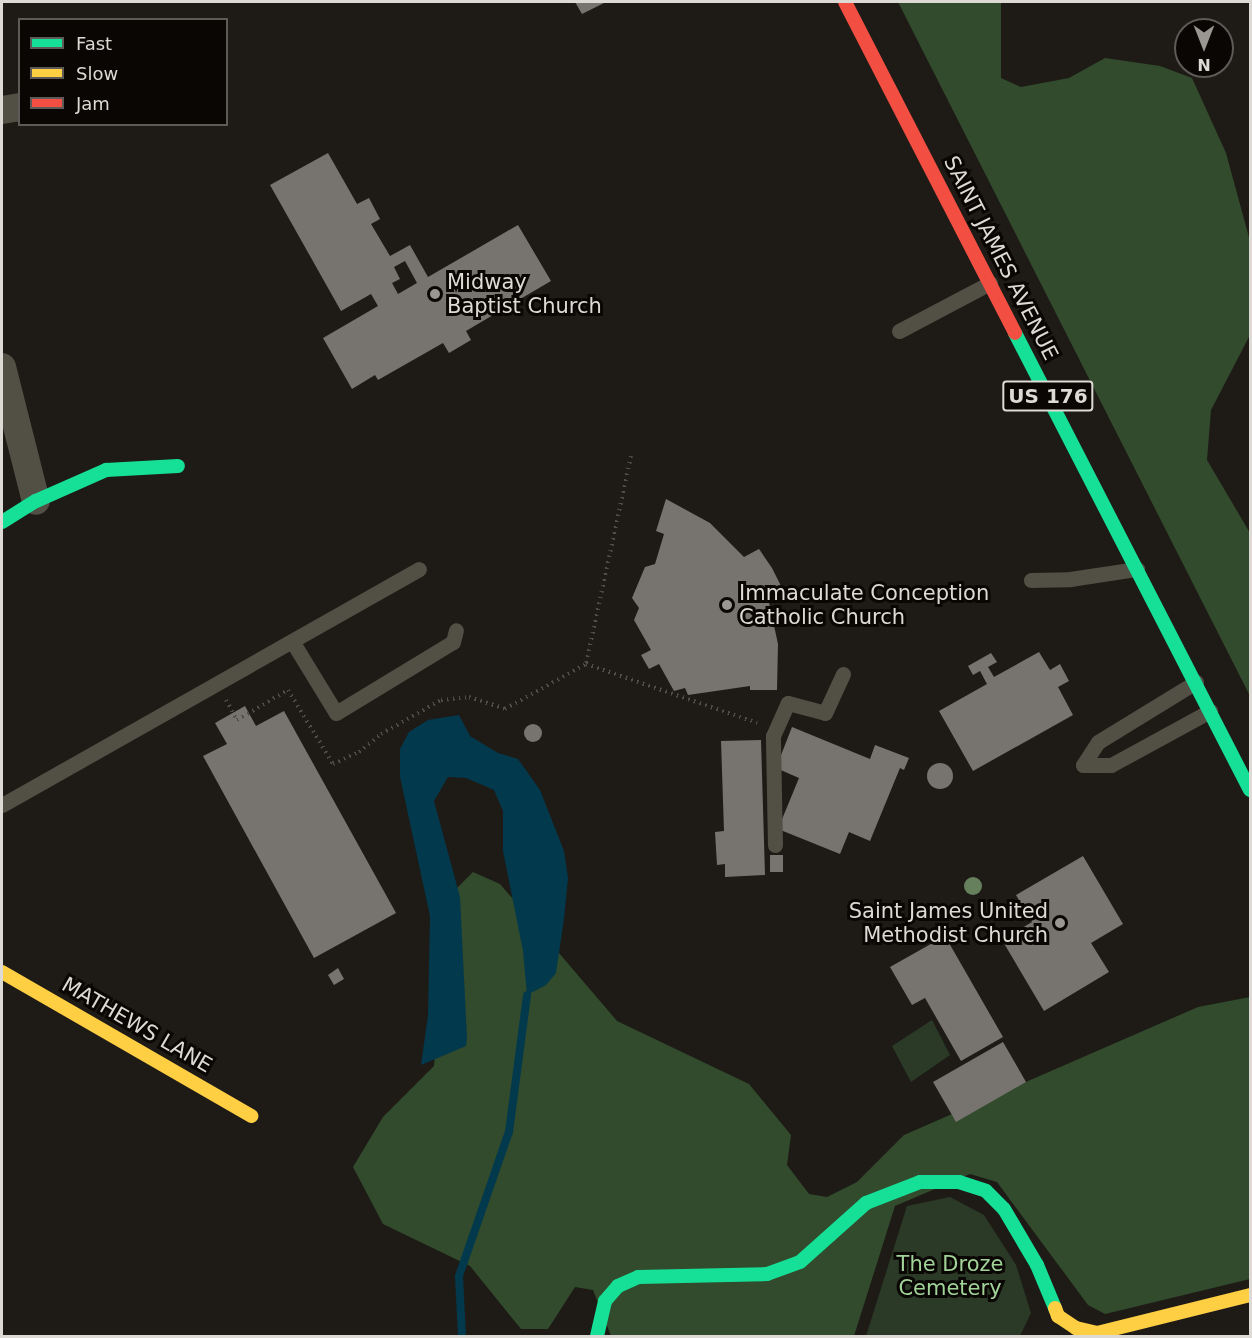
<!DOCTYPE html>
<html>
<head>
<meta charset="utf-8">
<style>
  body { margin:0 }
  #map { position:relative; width:1252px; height:1338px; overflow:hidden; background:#1e1b17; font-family:"DejaVu Sans",sans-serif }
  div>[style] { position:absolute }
  .green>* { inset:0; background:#2a3a26 }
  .forest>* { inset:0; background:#314b2c }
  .water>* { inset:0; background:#03394c }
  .stream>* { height:8px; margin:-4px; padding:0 4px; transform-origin:4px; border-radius:4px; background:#03394c }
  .building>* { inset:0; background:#777470 }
  .round { border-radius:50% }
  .path>* { height:4px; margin-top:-2px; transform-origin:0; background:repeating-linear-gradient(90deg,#504d45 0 1.5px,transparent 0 6px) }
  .lane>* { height:15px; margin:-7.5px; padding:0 7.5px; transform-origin:7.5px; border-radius:7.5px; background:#524f44 }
  .street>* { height:28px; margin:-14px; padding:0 14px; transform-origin:14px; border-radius:14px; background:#524f44 }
  .fast>* { height:14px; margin:-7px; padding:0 7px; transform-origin:7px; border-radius:7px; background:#16e098 }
  .slow>* { height:14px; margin:-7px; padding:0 7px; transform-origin:7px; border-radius:7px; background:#ffcf43 }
  .jam>* { height:14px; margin:-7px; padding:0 7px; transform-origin:7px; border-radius:7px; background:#f24e42 }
  .trees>* { width:18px; height:18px; margin:-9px; border-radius:50%; background:#66805e }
  .dots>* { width:16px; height:16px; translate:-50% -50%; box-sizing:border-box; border:3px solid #090604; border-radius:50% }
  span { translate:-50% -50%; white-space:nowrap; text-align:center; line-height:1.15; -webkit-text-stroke:6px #090604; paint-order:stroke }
  .shield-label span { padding:2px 4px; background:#090604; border:2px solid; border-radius:4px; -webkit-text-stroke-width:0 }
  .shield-label { font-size:20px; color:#ddd9d4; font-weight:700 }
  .street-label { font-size:21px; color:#ddd9d4 }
  .poi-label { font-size:21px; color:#ddd9d4 }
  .left { translate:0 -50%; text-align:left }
  .right { translate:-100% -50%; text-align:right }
  .park-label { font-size:21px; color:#a1d398 }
  .frame { position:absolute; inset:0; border:3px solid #ddd9d4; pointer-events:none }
  .legend { position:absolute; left:18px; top:18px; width:210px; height:108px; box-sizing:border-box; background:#090604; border:2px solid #5e5a57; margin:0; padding:8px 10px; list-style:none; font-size:18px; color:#ddd9d4 }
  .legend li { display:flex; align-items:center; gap:12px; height:30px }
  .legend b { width:30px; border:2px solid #5e5a57 }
  .north { position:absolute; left:1174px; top:18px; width:60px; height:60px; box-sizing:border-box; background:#090604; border:2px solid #5e5a57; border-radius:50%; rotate:180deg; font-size:16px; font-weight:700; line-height:24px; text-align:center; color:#ddd9d4 }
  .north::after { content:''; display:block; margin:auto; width:21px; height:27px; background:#9a9692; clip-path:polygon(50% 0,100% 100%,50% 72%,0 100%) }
</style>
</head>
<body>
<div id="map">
  <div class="green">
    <i style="clip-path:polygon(932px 1020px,950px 1055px,911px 1082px,892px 1046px)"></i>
    <i style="clip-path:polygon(950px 1197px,984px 1215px,1016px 1265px,1031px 1313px,1020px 1336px,866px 1336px,907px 1206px)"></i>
  </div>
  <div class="forest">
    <i style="clip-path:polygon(898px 2px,1001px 2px,1001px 78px,1021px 87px,1069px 78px,1105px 58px,1160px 66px,1192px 78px,1226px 153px,1250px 241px,1250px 335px,1211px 410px,1207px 460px,1250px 533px,1250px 696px)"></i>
    <i style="clip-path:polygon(473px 872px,500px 884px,617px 1021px,749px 1084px,791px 1135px,787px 1165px,809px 1194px,827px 1197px,857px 1182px,904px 1135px,1198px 1007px,1250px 997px,1250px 1279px,1105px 1314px,1088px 1305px,997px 1182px,970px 1174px,895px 1206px,854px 1336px,611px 1336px,593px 1290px,575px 1287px,548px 1329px,521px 1329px,470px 1266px,383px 1224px,353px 1167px,383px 1117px,434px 1066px,449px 896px)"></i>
  </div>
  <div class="water">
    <i style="clip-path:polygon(459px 715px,470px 736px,498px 753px,518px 759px,540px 790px,564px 851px,568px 878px,564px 919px,556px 973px,546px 985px,527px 995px,523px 951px,503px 851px,503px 811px,494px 790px,466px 778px,448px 777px,434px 801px,460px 897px,467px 1038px,466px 1046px,421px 1065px,428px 1015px,430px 916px,400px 777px,400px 749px,409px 732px,428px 720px)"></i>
  </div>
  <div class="stream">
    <i style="left:462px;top:1336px;width:60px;rotate:-92.9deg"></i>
    <i style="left:459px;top:1276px;width:152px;rotate:-70.9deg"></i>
    <i style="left:509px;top:1132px;width:138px;rotate:-82.5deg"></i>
  </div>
  <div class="building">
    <i style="clip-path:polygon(575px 2px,606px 2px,582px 14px)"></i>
    <i style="clip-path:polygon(evenodd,328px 153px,357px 204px,369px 198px,380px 219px,371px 224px,390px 256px,410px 245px,428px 277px,518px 225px,551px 281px,466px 331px,471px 340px,449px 353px,443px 343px,378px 380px,375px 375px,352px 389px,323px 338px,378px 306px,371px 294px,341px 311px,270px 185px,328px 153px,405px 261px,417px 283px,398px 294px,392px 283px,400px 279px,394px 267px,405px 261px)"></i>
    <i style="clip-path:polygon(666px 499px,710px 523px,744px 557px,759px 549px,772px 568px,783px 590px,768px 598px,778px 644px,777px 690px,750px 690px,750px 686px,688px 695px,685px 688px,674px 691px,659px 664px,649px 669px,641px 655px,651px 650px,634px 620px,639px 608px,632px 598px,645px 567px,655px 564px,664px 534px,656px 531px)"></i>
    <i style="clip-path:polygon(1039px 652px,1050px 670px,1060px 664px,1069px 681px,1058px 687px,1073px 715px,973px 771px,939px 711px,987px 684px,980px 671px,973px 675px,968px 666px,991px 653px,997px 662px,988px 667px,994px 677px)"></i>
    <i style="clip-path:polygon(245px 706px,256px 726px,284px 711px,396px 913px,314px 958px,203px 756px,227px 744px,215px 723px)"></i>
    <i class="round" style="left:524px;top:724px;width:18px;height:18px"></i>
    <i style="clip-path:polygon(792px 727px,870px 759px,875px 745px,909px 758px,904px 770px,900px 768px,870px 841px,849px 832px,840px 854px,778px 829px,799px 778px,776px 768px)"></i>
    <i style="clip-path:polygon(761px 740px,765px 875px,725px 877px,725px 864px,717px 865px,715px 832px,724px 831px,721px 741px)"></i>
    <i class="round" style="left:927px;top:763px;width:26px;height:26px"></i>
    <i style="clip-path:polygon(770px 855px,783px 855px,783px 872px,770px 872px)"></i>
    <i style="clip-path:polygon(1083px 856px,1123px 924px,1091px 943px,1109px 972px,1044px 1011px,1002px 940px,1032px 922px,1016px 895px)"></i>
    <i style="clip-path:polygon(945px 936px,1003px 1037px,961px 1061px,925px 998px,912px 1005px,890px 967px)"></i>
    <i style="clip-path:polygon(338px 968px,344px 979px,334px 985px,328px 975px)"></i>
    <i style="clip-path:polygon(1003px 1042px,1026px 1082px,956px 1122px,933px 1082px)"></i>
  </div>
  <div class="path">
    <i style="left:631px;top:456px;width:213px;rotate:102.2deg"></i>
    <i style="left:586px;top:664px;width:181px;rotate:19deg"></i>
    <i style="left:226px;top:700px;width:23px;rotate:61deg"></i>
    <i style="left:237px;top:720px;width:59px;rotate:-30.5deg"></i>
    <i style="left:288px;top:690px;width:87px;rotate:58.7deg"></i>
    <i style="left:333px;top:764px;width:29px;rotate:-25deg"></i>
    <i style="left:359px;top:752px;width:28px;rotate:-39deg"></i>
    <i style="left:381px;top:734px;width:69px;rotate:-29.5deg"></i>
    <i style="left:441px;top:700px;width:28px;rotate:-6deg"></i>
    <i style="left:469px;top:697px;width:38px;rotate:18deg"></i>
    <i style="left:505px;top:709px;width:93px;rotate:-29.1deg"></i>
  </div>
  <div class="lane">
    <i style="left:899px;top:331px;width:103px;rotate:-27.8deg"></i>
    <i style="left:1031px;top:580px;width:39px;rotate:-1deg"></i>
    <i style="left:1070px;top:579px;width:68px;rotate:-8.5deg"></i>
    <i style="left:292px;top:641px;width:84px;rotate:58.6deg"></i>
    <i style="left:336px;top:713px;width:137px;rotate:-31.3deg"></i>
    <i style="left:453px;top:642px;width:12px;rotate:-76deg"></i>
    <i style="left:1083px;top:765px;width:27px;rotate:-57deg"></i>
    <i style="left:1098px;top:742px;width:115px;rotate:-31.5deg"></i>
    <i style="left:1083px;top:765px;width:28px"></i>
    <i style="left:1111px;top:765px;width:113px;rotate:-28.6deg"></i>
    <i style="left:2px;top:805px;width:479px;rotate:-29.5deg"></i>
    <i style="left:775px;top:845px;width:109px;rotate:-91.1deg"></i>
    <i style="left:773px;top:736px;width:36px;rotate:-66deg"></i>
    <i style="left:788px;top:703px;width:38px;rotate:15deg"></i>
    <i style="left:825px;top:713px;width:43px;rotate:-65.2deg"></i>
  </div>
  <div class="street">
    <i style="left:2px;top:110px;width:18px;rotate:-9deg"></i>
    <i style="left:2px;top:367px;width:138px;rotate:75.8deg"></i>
  </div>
  <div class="fast">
    <i style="left:1015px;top:333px;width:514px;rotate:62.79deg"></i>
    <i style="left:2px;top:522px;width:40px;rotate:-32deg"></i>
    <i style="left:36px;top:501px;width:77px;rotate:-23.9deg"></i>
    <i style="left:106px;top:470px;width:72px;rotate:-3.2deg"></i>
    <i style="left:597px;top:1336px;width:36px;rotate:-77deg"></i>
    <i style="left:605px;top:1301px;width:20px;rotate:-49deg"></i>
    <i style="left:618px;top:1286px;width:22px;rotate:-24deg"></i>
    <i style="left:638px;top:1277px;width:129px;rotate:-1.3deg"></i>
    <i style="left:767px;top:1274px;width:35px;rotate:-20deg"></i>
    <i style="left:800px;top:1262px;width:89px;rotate:-41.8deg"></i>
    <i style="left:866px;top:1203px;width:58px;rotate:-21.3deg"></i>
    <i style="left:920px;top:1182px;width:39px"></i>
    <i style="left:959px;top:1182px;width:28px;rotate:18deg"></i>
    <i style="left:986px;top:1191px;width:25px;rotate:45deg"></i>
    <i style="left:1004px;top:1209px;width:65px;rotate:59.5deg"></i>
    <i style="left:1037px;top:1265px;width:47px;rotate:67.3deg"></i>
  </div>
  <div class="slow">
    <i style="left:2px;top:972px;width:288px;rotate:30deg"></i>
    <i style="left:1055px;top:1308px;width:9px;rotate:69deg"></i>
    <i style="left:1058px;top:1316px;width:22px;rotate:34deg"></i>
    <i style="left:1076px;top:1328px;width:22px;rotate:13deg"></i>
    <i style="left:1097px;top:1333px;width:158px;rotate:-13.9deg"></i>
  </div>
  <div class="jam">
    <i style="left:845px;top:2px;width:372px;rotate:62.8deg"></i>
  </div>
  <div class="trees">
    <i style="left:973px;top:886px"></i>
  </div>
  <div class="dots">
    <i style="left:435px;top:294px;background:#9a9692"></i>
    <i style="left:727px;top:605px;background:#9a9692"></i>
    <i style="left:1060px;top:923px;background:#9a9692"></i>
  </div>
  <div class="shield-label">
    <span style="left:1048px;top:396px">US 176</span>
  </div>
  <div class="street-label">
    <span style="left:1001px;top:258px;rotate:63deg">SAINT JAMES AVENUE</span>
    <span style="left:137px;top:1025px;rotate:30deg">MATHEWS LANE</span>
  </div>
  <div class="poi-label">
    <span class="left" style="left:447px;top:294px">Midway<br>Baptist Church</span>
    <span class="left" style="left:739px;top:605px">Immaculate Conception<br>Catholic Church</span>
    <span class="right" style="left:1048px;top:923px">Saint James United<br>Methodist Church</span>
  </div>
  <div class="park-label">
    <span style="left:950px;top:1276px">The Droze<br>Cemetery</span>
  </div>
  <div class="frame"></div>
  <ul class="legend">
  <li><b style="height:8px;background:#16e098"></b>Fast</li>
  <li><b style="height:8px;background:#ffcf43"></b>Slow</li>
  <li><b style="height:8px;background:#f24e42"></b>Jam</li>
  </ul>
  <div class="north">N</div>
</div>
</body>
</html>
